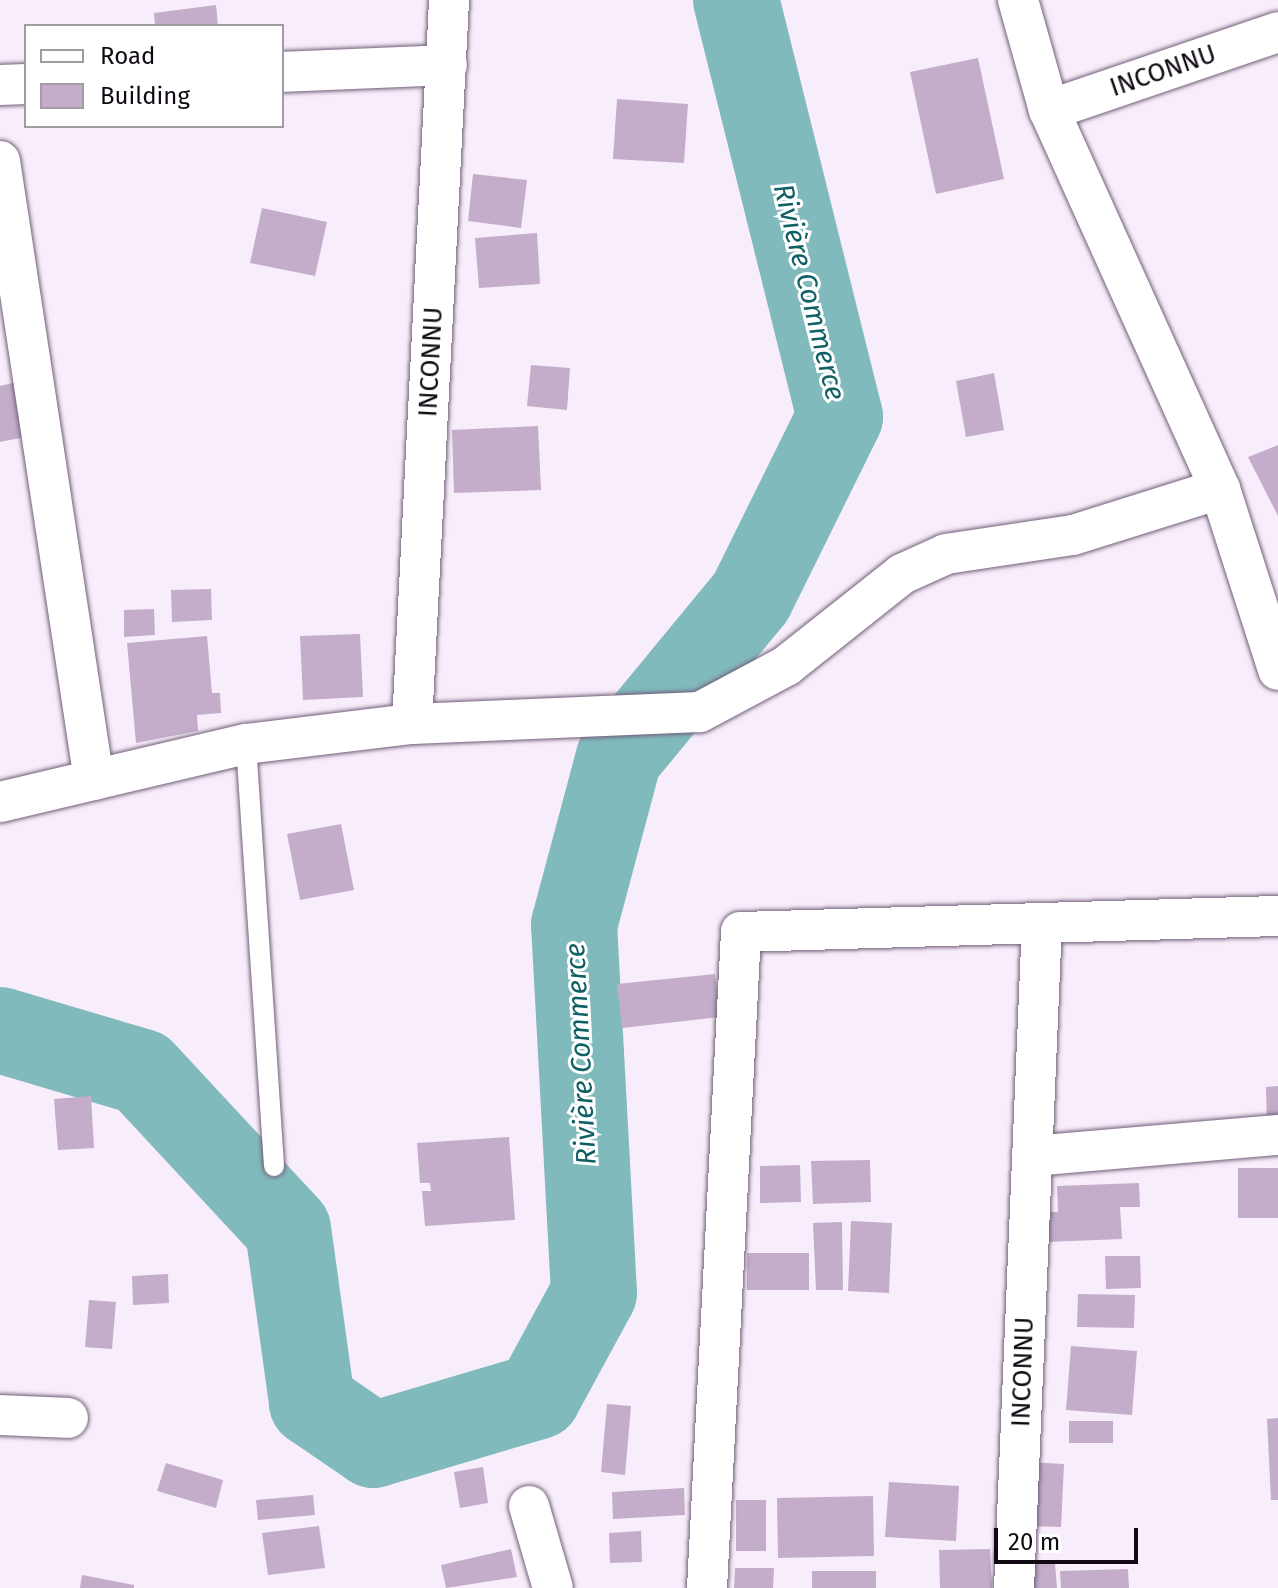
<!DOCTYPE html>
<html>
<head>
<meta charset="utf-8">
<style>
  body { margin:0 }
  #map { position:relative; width:1278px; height:1588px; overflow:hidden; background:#f8eefb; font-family:"Fira Sans",sans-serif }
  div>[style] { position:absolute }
  .river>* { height:86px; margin:-43px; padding:0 43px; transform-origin:43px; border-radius:43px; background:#81babd }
  .building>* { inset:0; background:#c3adca }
  .roads { filter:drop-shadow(0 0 2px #725e79) drop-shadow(0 0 2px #725e79) }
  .service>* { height:20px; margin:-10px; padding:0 10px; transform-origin:10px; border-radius:10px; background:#fff }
  .minor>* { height:40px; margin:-20px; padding:0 20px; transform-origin:20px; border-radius:20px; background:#fff }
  span { translate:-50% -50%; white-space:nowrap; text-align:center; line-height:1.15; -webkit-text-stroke:6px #fff; paint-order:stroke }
  .street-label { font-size:26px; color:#100913 }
  .water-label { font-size:28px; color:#0f6064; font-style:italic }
  .legend { position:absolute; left:24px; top:24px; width:260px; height:104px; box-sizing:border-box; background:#fff; border:2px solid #9f9da1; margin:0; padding:10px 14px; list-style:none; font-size:24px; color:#100913 }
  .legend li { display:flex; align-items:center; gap:16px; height:40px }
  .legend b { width:40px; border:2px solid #9f9da1 }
  .scale { position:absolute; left:994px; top:1528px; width:144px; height:36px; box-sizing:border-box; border:4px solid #100913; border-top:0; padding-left:10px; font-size:24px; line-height:28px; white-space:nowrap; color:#100913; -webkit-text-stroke:6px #fff; paint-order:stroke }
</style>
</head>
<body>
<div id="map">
  <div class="river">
    <i style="left:0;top:1030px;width:148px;rotate:16.5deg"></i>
    <i style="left:142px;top:1072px;width:214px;rotate:47.1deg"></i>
    <i style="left:288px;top:1229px;width:176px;rotate:82.1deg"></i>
    <i style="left:312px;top:1403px;width:74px;rotate:34.5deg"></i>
    <i style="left:373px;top:1445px;width:172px;rotate:-16.5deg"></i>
    <i style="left:538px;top:1396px;width:117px;rotate:-61.5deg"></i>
    <i style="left:594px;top:1293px;width:369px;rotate:-93.1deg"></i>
    <i style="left:574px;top:925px;width:174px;rotate:-75deg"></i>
    <i style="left:619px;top:757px;width:207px;rotate:-50.5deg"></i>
    <i style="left:751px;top:597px;width:201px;rotate:-63.7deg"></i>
    <i style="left:840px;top:417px;width:430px;rotate:-104deg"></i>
  </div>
  <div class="building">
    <i style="clip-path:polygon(216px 5px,218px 26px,155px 26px,154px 13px)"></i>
    <i style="clip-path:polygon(978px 58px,1004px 179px,936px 194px,910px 72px)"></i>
    <i style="clip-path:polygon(617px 99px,688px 104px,684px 163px,613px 159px)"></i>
    <i style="clip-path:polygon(473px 174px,527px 180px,521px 228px,468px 221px)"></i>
    <i style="clip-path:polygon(262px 208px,327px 222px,315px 276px,250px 263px)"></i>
    <i style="clip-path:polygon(537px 233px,540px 284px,479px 288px,475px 238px)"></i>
    <i style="clip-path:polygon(531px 365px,570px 368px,567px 410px,527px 406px)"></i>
    <i style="clip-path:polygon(994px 373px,1004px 430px,966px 437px,956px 381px)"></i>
    <i style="clip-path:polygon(17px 382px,30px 436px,0 442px,0 386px)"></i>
    <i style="clip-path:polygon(538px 426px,541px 490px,454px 493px,452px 430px)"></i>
    <i style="clip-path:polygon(1278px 445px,1278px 516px,1248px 457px)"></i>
    <i style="clip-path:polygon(211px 589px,212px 620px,172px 622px,171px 590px)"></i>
    <i style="clip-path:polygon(154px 609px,155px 635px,124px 637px,124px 610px)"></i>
    <i style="clip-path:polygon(360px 634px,363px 697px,303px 700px,300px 636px)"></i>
    <i style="clip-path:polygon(207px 636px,212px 693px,220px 693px,221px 713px,197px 715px,198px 731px,136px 743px,127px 643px)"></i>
    <i style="clip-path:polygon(341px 824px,354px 890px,300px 900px,287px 834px)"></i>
    <i style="clip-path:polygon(715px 974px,720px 1017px,622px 1028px,617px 984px)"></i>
    <i style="clip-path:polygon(1278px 1086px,1278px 1128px,1267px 1129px,1266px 1087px)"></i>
    <i style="clip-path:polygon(91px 1096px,94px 1148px,58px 1150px,54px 1099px)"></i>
    <i style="clip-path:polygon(509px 1137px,515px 1220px,425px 1226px,422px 1191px,431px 1191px,430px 1183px,420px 1183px,417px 1143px)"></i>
    <i style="clip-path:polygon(870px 1160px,871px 1202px,813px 1204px,811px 1161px)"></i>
    <i style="clip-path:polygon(800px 1165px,801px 1202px,760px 1203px,760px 1166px)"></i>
    <i style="clip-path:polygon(1238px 1168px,1278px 1168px,1278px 1218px,1238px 1218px)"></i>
    <i style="clip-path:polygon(1139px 1183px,1140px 1207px,1120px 1207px,1122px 1239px,1046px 1242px,1045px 1212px,1058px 1212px,1057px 1186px)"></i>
    <i style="clip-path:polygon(851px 1221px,892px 1223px,889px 1293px,848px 1291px)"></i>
    <i style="clip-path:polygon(842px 1222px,843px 1290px,816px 1290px,813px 1223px)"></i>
    <i style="clip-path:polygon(747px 1253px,809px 1253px,809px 1290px,747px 1290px)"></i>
    <i style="clip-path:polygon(1105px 1256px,1140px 1256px,1141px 1288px,1106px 1289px)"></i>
    <i style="clip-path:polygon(168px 1274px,169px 1303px,133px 1305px,132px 1276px)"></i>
    <i style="clip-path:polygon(1078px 1294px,1135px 1295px,1134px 1328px,1077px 1327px)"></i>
    <i style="clip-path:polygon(89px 1300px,116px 1302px,112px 1349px,85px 1347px)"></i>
    <i style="clip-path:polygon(1071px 1346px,1137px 1351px,1132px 1415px,1066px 1410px)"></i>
    <i style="clip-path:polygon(607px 1404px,631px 1406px,625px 1475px,601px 1472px)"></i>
    <i style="clip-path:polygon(1278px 1418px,1278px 1500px,1271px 1500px,1267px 1419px)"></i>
    <i style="clip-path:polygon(1069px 1421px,1113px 1421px,1113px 1443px,1069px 1443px)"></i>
    <i style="clip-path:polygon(1027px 1462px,1064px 1464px,1061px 1527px,1024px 1526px)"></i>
    <i style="clip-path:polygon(166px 1463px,223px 1480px,216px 1508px,157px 1491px)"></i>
    <i style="clip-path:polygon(483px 1467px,488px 1503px,460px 1508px,454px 1472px)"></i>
    <i style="clip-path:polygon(889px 1482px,959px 1486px,956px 1541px,885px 1537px)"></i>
    <i style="clip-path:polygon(684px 1488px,685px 1515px,613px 1519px,612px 1492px)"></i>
    <i style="clip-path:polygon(313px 1495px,315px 1515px,258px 1520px,256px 1500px)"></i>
    <i style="clip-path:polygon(873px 1496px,874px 1556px,778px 1558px,777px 1498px)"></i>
    <i style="clip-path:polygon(736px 1500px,766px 1500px,766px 1551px,736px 1551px)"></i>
    <i style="clip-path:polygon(319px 1526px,325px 1568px,268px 1575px,262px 1533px)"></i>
    <i style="clip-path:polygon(641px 1531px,642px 1562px,610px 1563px,609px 1533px)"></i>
    <i style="clip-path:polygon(511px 1549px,517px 1577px,446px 1588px,441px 1565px)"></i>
    <i style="clip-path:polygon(990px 1549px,992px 1588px,940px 1588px,939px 1550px)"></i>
    <i style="clip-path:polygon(1055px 1563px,1057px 1588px,1029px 1588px,1027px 1565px)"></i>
    <i style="clip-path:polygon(735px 1568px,774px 1568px,773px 1588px,734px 1588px)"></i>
    <i style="clip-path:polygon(1128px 1569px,1129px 1588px,1061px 1588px,1060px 1571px)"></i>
    <i style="clip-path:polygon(812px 1571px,876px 1571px,876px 1588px,812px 1588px)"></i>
    <i style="clip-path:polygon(82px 1575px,134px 1585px,134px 1588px,80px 1588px)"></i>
  </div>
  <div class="roads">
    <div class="service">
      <i style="left:246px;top:744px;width:423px;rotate:86.2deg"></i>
    </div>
    <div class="minor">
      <i style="left:1018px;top:0;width:114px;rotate:74.3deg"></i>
      <i style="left:1049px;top:110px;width:416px;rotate:65.7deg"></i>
      <i style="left:1220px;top:489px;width:190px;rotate:72.2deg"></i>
      <i style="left:282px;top:72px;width:165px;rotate:-2.4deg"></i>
      <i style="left:0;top:85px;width:26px;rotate:-2deg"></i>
      <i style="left:1049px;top:110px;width:242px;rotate:-18.8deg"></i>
      <i style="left:0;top:161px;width:626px;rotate:81.37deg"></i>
      <i style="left:412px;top:724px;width:725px;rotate:-87.07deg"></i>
      <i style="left:0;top:802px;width:253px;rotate:-13.3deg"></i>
      <i style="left:246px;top:744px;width:167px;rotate:-6.9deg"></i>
      <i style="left:412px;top:724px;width:288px;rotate:-2.4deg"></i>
      <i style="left:700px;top:712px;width:98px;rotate:-28.1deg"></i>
      <i style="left:786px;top:666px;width:148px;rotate:-38.4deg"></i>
      <i style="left:902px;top:574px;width:48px;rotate:-24.4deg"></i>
      <i style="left:946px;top:554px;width:128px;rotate:-8.5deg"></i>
      <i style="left:1073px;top:535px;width:154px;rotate:-17.4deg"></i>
      <i style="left:1032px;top:1156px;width:247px;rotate:-4.9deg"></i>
      <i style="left:0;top:1415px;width:68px;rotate:2.5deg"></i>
      <i style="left:529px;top:1506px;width:85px;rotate:73.7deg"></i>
      <i style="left:707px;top:1588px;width:657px;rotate:-87.03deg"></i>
      <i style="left:741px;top:932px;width:537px;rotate:-1.71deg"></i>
      <i style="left:1014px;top:1588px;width:665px;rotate:-87.59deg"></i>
    </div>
  </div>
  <div class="street-label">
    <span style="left:1163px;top:71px;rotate:-19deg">INCONNU</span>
    <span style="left:431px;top:362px;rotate:-87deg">INCONNU</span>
    <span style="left:1023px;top:1372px;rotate:-88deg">INCONNU</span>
  </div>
  <div class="water-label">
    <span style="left:809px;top:292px;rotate:76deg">Rivière Commerce</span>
    <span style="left:581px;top:1054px;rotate:-93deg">Rivière Commerce</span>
  </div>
  <ul class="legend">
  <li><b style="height:10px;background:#fff"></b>Road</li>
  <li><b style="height:22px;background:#c3adca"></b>Building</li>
  </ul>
  <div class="scale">20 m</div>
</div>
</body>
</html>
